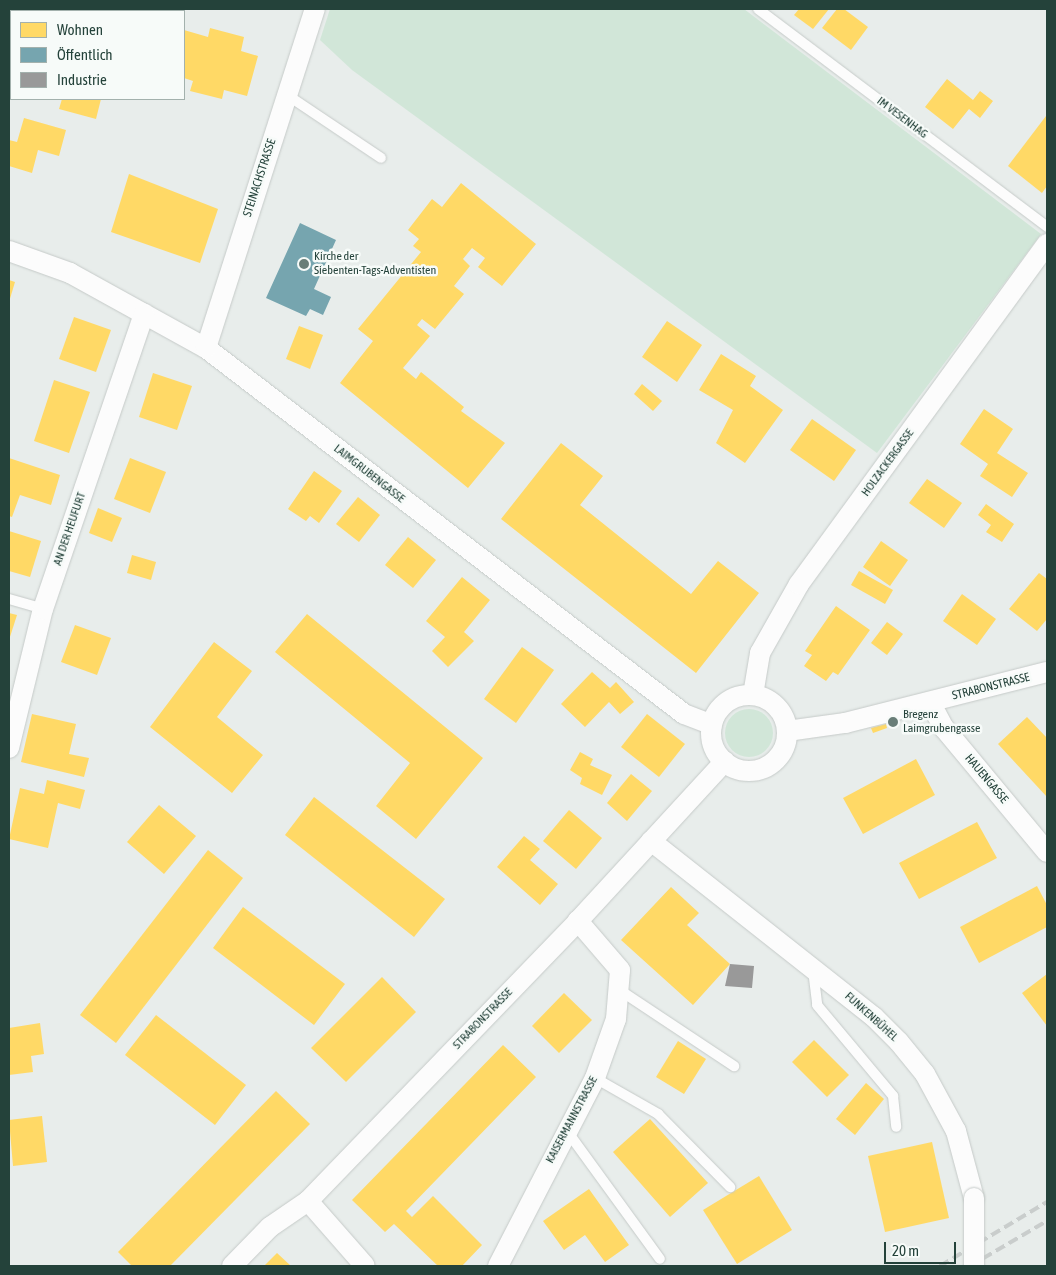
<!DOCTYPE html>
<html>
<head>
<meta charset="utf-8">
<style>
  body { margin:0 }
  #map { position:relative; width:1056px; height:1275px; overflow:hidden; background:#e8edeb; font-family:"Asap Condensed",sans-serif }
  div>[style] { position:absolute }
  .green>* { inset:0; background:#d1e6d8 }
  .round { border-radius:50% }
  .homes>* { inset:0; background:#ffd966 }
  .public>* { inset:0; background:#76a5af }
  .industry>* { inset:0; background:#999 }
  .roads { filter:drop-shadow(0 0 1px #c5cac8) drop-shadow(0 0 1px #c5cac8) }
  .service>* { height:10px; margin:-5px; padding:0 5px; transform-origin:5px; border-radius:5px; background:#fcfcfc }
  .minor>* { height:20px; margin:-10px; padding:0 10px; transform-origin:10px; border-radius:10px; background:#fcfcfc }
  .minor>.ring { margin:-10px; padding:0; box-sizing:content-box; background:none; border:20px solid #fcfcfc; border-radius:50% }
  .rail>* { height:4px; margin-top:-2px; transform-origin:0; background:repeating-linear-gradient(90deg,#c9cdcc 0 10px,transparent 0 15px) }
  .bridges { filter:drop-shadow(0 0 1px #c5cac8) drop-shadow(0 0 1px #c5cac8) }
  .minor-bridge>* { height:20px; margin:-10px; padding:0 10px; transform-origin:10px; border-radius:10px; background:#fcfcfc }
  .dots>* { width:14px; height:14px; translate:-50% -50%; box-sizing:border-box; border:2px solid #f7fbf9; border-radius:50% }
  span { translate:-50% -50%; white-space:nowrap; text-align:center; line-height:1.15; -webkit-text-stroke:5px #f7fbf9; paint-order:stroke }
  .street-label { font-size:12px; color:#24423a }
  .poi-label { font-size:12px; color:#24423a }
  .left { translate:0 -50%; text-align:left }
  .frame { position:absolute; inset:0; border:10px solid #24423a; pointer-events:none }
  .legend { position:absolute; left:10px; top:10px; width:175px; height:90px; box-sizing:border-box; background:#f7fbf9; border:1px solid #a3b1ad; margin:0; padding:6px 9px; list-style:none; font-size:15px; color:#24423a }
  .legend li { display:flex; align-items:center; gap:10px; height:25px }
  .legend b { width:25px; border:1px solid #a3b1ad }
  .scale { position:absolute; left:884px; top:1242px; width:72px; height:22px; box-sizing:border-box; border:2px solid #24423a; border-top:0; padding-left:6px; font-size:15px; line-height:18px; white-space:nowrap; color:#24423a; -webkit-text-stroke:4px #f7fbf9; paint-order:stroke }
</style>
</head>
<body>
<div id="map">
  <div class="green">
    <i style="clip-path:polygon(330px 9px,744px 9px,1041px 234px,877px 453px,352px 70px,320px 40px)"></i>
    <i class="round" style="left:725px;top:709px;width:48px;height:48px"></i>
  </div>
  <div class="homes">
    <i style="clip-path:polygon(799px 9px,829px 9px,813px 29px,794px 15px)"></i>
    <i style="clip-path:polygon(837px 9px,844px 9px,868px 27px,851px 50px,822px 28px)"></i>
    <i style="clip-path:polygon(210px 28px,244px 37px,241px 51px,258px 56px,247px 96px,224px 90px,222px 99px,190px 91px,193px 81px,184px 78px,184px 30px,208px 37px)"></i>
    <i style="clip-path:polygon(947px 79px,973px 100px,980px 91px,993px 101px,980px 118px,969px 109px,953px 129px,925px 107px)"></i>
    <i style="clip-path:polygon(62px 99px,101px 99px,96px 119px,59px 109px)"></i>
    <i style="clip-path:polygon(1046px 116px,1047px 186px,1042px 193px,1008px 166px)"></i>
    <i style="clip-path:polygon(24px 118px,66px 130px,59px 156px,38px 150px,32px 173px,9px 166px,9px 140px,17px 142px)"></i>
    <i style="clip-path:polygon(129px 174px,218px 209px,200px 263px,111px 232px)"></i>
    <i style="clip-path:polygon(461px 183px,536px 244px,502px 286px,478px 267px,485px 258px,472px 248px,463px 259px,470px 266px,454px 286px,464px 294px,435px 329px,422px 319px,417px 325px,430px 336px,403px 368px,416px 379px,421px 372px,464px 407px,461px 411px,505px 443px,468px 488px,340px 383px,373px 341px,358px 329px,421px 252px,413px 246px,419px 239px,408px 230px,432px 199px,442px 207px)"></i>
    <i style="clip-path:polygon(9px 280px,15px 282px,9px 302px)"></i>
    <i style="clip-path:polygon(74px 317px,111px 330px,96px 372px,59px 359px)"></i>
    <i style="clip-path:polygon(667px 321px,702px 345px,677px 382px,642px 357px)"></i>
    <i style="clip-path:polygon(299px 326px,323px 335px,310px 369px,286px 359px)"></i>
    <i style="clip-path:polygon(721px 354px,756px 376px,750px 386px,783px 410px,745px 463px,716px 443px,733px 410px,699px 390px)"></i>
    <i style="clip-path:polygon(153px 373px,192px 386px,177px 430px,139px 417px)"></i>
    <i style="clip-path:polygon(54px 380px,90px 392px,69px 453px,34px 441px)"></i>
    <i style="clip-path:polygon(642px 384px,662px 401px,653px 411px,634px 394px)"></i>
    <i style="clip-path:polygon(984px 409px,1013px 429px,997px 453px,1028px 473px,1012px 497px,980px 476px,988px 464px,960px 444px)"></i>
    <i style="clip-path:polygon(812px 419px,856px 450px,834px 481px,790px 450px)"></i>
    <i style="clip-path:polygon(561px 443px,603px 476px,580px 505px,691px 594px,718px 561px,759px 593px,696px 673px,501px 519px)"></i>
    <i style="clip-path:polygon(9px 458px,60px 475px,51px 505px,20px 495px,12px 517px,9px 516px)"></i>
    <i style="clip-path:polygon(130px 458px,166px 472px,150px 513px,114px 499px)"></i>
    <i style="clip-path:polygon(314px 471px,342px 491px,319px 523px,310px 516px,306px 521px,288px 509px)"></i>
    <i style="clip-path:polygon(927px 479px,962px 503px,944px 528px,909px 503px)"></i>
    <i style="clip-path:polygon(358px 497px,380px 515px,359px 542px,336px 524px)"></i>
    <i style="clip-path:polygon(986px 504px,1014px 524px,1002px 542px,986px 532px,991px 525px,978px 515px)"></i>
    <i style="clip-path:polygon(98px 508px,122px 518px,112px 542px,89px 533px)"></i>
    <i style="clip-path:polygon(9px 531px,41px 541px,30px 577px,9px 571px)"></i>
    <i style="clip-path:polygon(408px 537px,436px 560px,413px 588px,385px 565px)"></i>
    <i style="clip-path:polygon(881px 541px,908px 560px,890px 586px,863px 567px)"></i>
    <i style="clip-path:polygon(132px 555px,156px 562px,151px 580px,127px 573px)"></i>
    <i style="clip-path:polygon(859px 571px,893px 590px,885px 604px,851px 585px)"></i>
    <i style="clip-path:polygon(1039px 573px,1047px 579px,1047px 619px,1037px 631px,1009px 609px)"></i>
    <i style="clip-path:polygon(462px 577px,490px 600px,464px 632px,474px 641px,448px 667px,432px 651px,445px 637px,426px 621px)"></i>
    <i style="clip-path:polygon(962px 594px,996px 619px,977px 645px,943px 621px)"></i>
    <i style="clip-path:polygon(836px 606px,870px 630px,838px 675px,833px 672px,826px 681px,804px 666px,812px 655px,805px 651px)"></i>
    <i style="clip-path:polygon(9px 613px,17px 615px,9px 640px)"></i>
    <i style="clip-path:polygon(307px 614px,483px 758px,416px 839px,376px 806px,410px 763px,275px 652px)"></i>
    <i style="clip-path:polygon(887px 622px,903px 634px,887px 655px,871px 643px)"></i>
    <i style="clip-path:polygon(75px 625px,111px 638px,97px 675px,61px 662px)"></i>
    <i style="clip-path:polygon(214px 642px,252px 671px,217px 717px,263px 755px,232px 793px,150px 727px)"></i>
    <i style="clip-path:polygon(522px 647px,554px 670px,516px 723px,484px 699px)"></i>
    <i style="clip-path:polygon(592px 672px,610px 688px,616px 682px,634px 702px,620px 714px,609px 702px,585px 727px,561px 704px)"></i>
    <i style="clip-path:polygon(32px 714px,76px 724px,69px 754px,89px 758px,84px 777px,21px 762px)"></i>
    <i style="clip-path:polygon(647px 714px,685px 744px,659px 777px,621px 747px)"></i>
    <i style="clip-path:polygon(1027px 717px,1047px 738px,1047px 797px,998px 744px)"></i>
    <i style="clip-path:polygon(886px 724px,887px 728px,873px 733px,871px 728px)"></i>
    <i style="clip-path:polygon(580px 752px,593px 759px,590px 765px,612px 775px,602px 795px,580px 784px,582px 778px,570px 770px)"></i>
    <i style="clip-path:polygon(916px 759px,935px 795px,863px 834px,843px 798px)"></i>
    <i style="clip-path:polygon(631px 774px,652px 791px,627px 821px,607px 803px)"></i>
    <i style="clip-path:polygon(47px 780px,85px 790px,80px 809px,58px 803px,48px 848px,9px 839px,20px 788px,44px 794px)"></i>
    <i style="clip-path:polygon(314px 797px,445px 899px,414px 937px,285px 835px)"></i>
    <i style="clip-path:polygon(159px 805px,196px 836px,164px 874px,127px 842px)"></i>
    <i style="clip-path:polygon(569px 810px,602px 838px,576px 869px,543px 841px)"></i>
    <i style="clip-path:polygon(977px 822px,997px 858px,919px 899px,899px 863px)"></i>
    <i style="clip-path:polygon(524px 836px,540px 849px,530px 860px,558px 884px,540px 905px,497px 867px)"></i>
    <i style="clip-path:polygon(208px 850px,243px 878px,116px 1043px,80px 1015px)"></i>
    <i style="clip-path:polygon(1037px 886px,1047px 905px,1047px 927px,979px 963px,960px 927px)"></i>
    <i style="clip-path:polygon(671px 887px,699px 913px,687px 925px,730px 964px,693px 1005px,621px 940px)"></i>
    <i style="clip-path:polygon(243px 907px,345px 984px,314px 1025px,213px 948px)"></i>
    <i style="clip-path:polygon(1047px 974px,1047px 1026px,1022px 993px)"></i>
    <i style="clip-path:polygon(382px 977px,416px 1012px,346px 1082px,311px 1048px)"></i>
    <i style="clip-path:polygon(564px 993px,592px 1020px,559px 1053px,532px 1026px)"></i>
    <i style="clip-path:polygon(156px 1015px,246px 1085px,215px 1125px,125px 1055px)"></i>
    <i style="clip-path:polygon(40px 1023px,44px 1054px,31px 1056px,33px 1072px,9px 1075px,9px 1028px)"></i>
    <i style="clip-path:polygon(814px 1040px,849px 1075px,827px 1097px,792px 1062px)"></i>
    <i style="clip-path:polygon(678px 1041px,706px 1059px,684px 1094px,656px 1077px)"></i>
    <i style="clip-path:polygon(503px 1045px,536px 1077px,406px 1211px,412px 1217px,433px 1196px,482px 1245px,462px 1266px,438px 1266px,394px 1224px,385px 1232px,352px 1200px)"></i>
    <i style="clip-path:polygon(866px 1083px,884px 1099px,855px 1135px,836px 1119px)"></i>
    <i style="clip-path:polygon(276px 1091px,310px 1124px,170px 1266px,132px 1266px,118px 1252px)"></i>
    <i style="clip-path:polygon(42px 1116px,47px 1162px,13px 1166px,9px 1120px)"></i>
    <i style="clip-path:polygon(650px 1119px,708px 1183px,670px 1217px,613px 1152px)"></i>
    <i style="clip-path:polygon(932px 1142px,949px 1218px,885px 1232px,868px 1156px)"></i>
    <i style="clip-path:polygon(759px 1176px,792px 1230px,737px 1264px,703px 1210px)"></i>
    <i style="clip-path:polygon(589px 1189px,629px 1245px,605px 1262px,585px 1235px,564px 1250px,543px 1221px)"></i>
    <i style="clip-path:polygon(277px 1253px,291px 1266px,264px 1266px)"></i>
  </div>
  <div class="public">
    <i style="clip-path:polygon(300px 223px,336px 240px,314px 289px,331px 297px,323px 315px,310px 309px,306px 316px,266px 298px)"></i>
  </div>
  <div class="industry">
    <i style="clip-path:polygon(730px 964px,754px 966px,752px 988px,725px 986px)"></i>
  </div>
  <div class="roads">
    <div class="service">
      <i style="left:758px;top:9px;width:362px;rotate:37deg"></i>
      <i style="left:287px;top:95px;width:113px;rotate:33.8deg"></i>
      <i style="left:9px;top:599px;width:35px;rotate:16deg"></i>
      <i style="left:813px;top:970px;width:35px;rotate:83deg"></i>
      <i style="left:817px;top:1005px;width:119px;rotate:50.1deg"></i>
      <i style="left:893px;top:1096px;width:31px;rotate:84deg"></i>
      <i style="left:621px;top:991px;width:136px;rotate:33.6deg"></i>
      <i style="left:595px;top:1078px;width:73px;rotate:29.7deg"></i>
      <i style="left:658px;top:1114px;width:103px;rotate:45.4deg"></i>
      <i style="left:567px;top:1131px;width:158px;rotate:54deg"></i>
    </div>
    <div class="minor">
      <i style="left:9px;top:251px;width:65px;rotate:19.8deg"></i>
      <i style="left:70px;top:273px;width:155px;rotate:28.9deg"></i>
      <i style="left:206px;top:348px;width:602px;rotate:37.44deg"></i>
      <i style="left:684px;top:714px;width:30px;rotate:21deg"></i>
      <i style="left:206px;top:348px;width:356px;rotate:-72.2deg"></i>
      <i style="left:753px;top:695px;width:43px;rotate:-80.5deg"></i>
      <i style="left:760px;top:653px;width:79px;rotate:-60.5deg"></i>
      <i style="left:799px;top:584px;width:421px;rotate:-53.9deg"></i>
      <i class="ring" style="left:711px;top:695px;width:56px;height:56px"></i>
      <i style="left:930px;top:702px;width:30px;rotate:62deg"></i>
      <i style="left:944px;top:728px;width:161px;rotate:50.3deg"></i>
      <i style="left:787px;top:731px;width:59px;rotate:-7.9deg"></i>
      <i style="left:845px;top:723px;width:208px;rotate:-14.2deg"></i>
      <i style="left:9px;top:748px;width:143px;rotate:-76.3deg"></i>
      <i style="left:43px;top:609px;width:312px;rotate:-71.1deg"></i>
      <i style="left:651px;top:841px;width:284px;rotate:38.3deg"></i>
      <i style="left:874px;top:1017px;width:35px;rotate:45deg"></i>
      <i style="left:899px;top:1042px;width:41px;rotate:50.9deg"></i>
      <i style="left:925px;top:1074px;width:65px;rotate:61.5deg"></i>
      <i style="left:956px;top:1131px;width:69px;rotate:75deg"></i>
      <i style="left:308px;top:1201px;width:86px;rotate:48.8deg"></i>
      <i style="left:232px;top:1266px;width:54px;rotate:-45.7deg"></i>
      <i style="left:270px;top:1227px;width:46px;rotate:-34.4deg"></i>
      <i style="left:308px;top:1201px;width:389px;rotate:-46deg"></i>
      <i style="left:578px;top:921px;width:217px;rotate:-47.4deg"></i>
      <i style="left:498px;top:1266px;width:212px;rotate:-62.7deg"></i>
      <i style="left:595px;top:1078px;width:63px;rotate:-70.4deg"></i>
      <i style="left:616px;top:1019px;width:49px;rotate:-85.3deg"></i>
      <i style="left:620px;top:970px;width:65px;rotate:-130.6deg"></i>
    </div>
  </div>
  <div class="rail">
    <i style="left:940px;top:1266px;width:125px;rotate:-30.9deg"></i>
    <i style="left:970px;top:1266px;width:89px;rotate:-30.3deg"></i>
  </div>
  <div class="bridges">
    <div class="minor-bridge">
      <i style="left:974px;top:1198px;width:68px;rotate:90deg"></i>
    </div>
  </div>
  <div class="dots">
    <i style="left:304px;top:264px;background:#697e78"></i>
    <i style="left:893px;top:722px;background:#697e78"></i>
  </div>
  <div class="street-label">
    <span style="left:902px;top:118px;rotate:37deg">IM VESENHAG</span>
    <span style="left:260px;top:178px;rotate:-72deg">STEINACHSTRASSE</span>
    <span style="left:888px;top:463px;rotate:-54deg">HOLZACKERGASSE</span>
    <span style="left:369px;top:474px;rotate:38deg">LAIMGRUBENGASSE</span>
    <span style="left:70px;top:529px;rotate:-71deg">AN DER HEUFURT</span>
    <span style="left:991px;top:687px;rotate:-14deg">STRABONSTRASSE</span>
    <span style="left:986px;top:779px;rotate:50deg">HAUENGASSE</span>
    <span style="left:871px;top:1017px;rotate:42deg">FUNKENBÜHEL</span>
    <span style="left:483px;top:1019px;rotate:-46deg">STRABONSTRASSE</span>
    <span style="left:572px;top:1120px;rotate:-62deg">KAISERMANNSTRASSE</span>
  </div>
  <div class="poi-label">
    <span class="left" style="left:314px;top:264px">Kirche der<br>Siebenten-Tags-Adventisten</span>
    <span class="left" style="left:903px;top:722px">Bregenz<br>Laimgrubengasse</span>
  </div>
  <div class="frame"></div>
  <ul class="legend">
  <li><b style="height:14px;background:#ffd966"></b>Wohnen</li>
  <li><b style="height:14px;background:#76a5af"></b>Öffentlich</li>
  <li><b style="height:14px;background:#999"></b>Industrie</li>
  </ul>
  <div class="scale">20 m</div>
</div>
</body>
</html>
